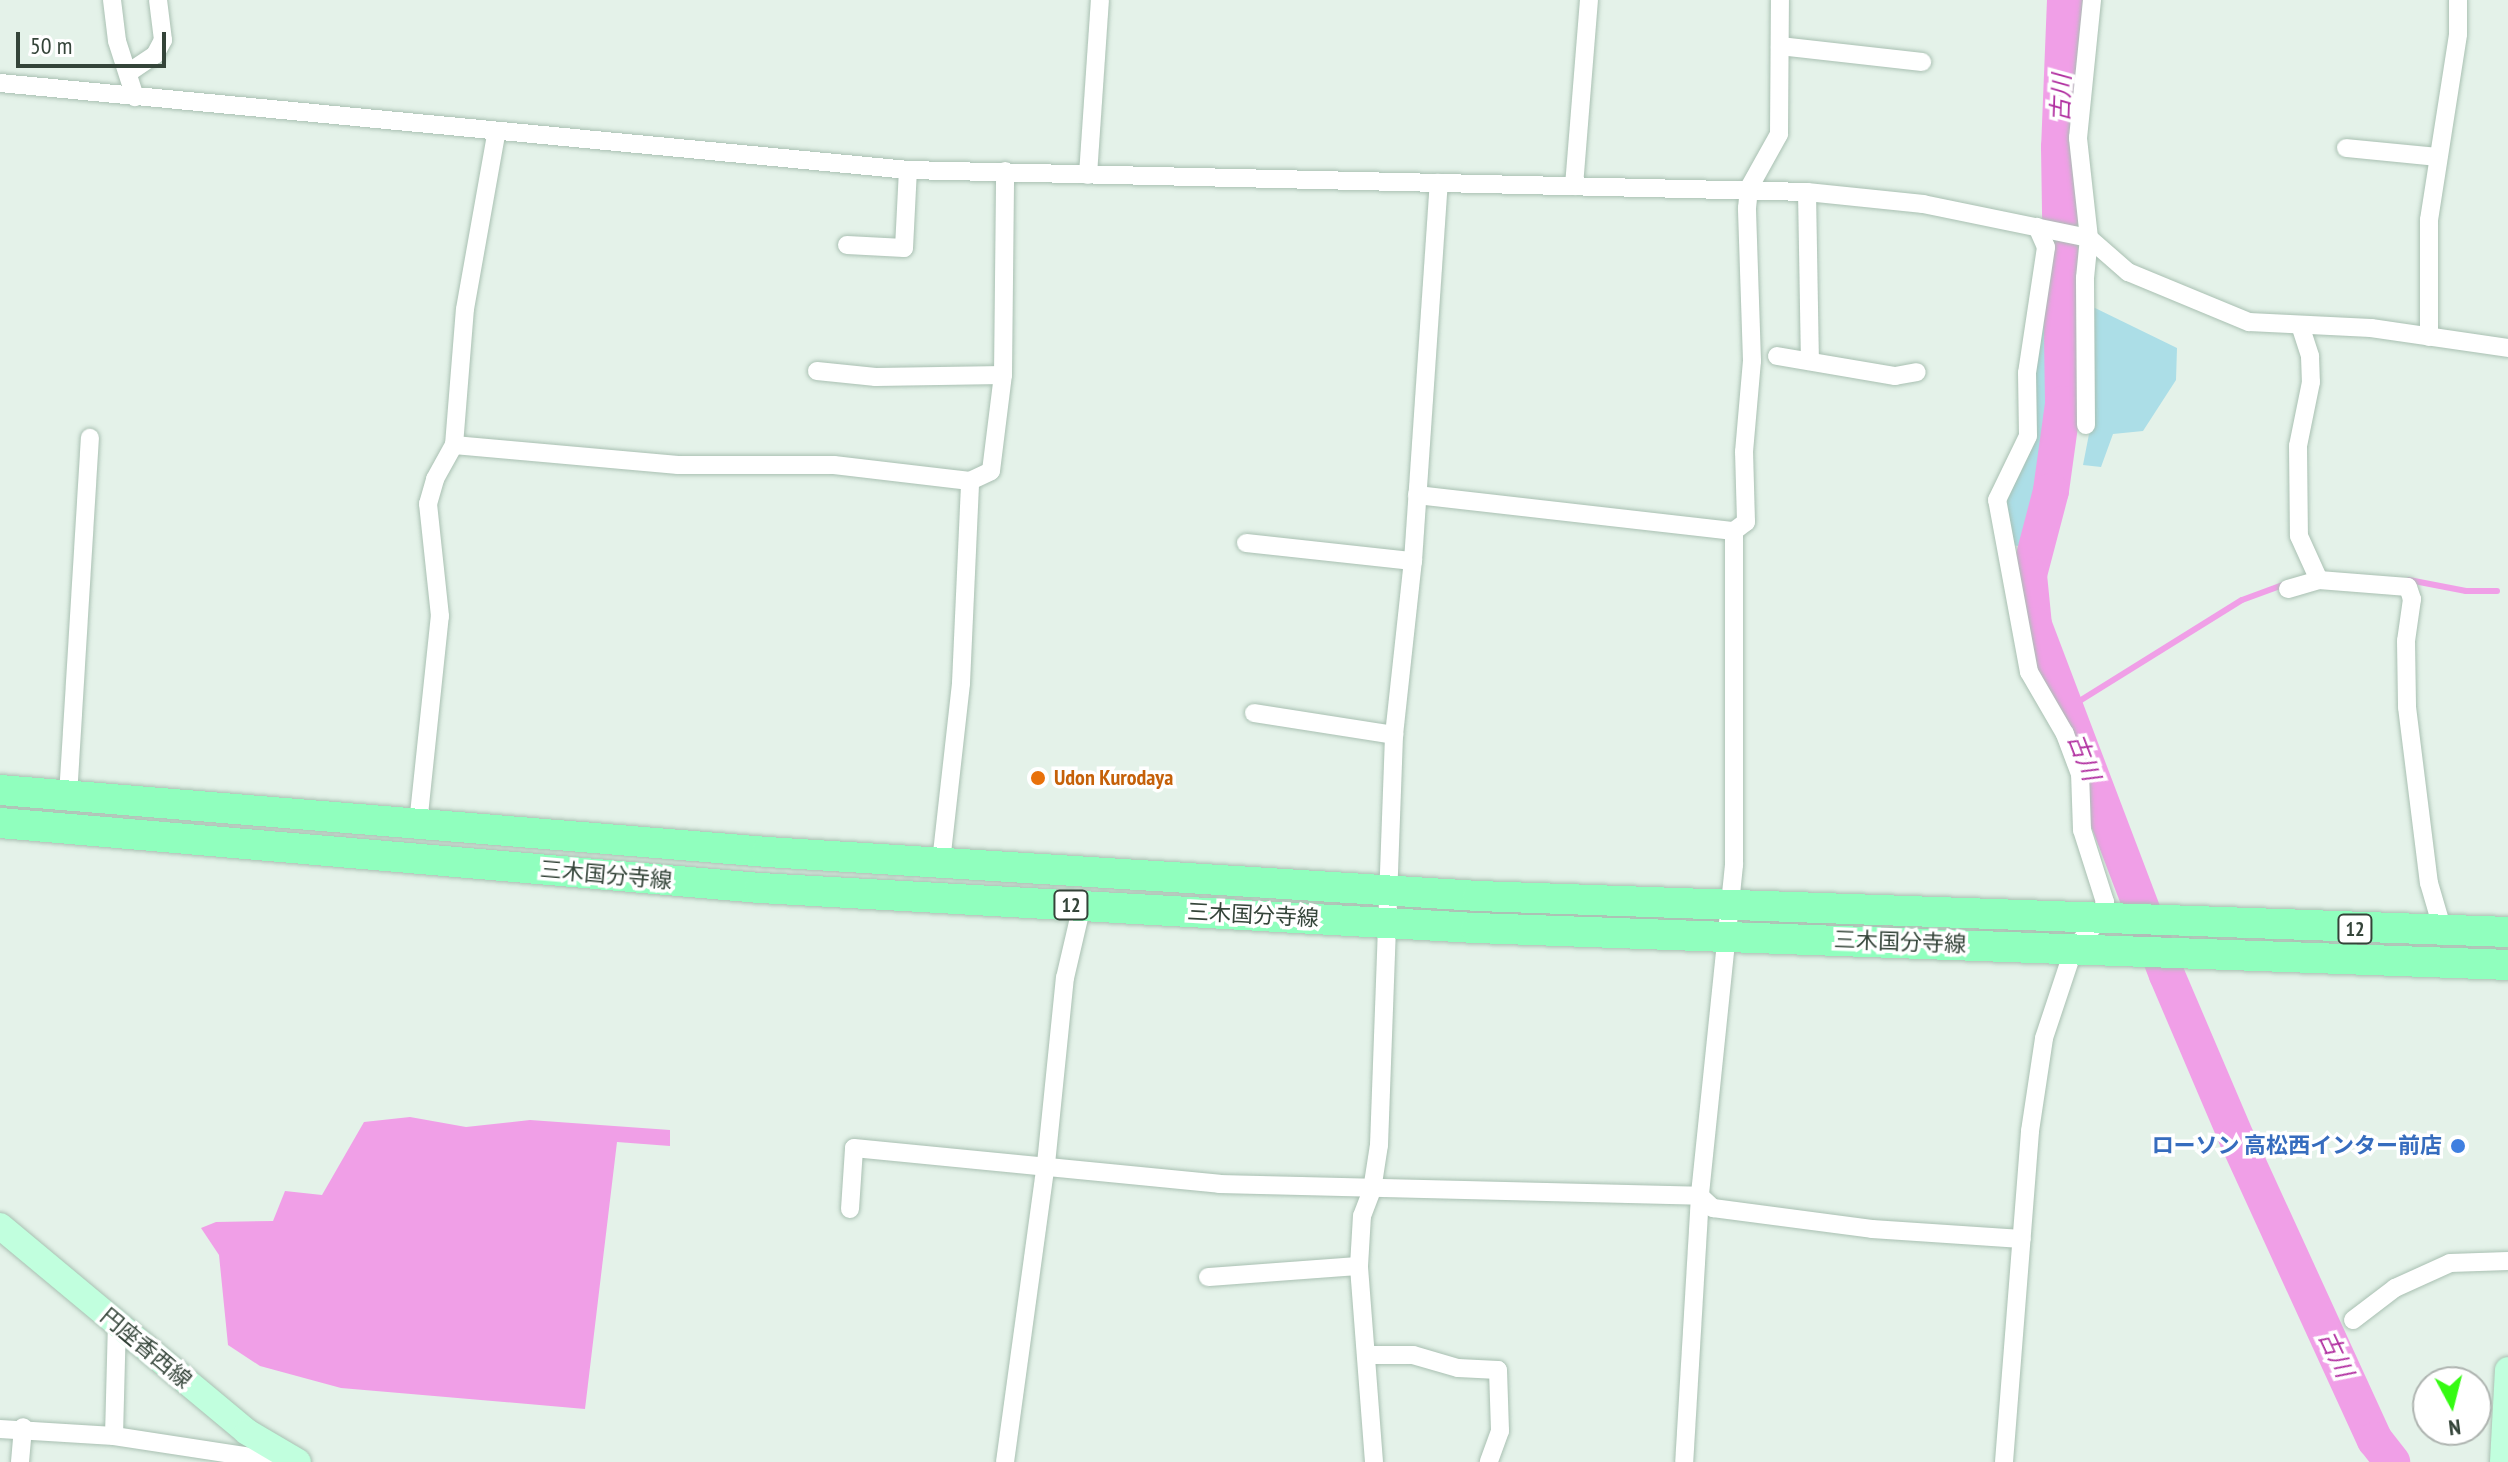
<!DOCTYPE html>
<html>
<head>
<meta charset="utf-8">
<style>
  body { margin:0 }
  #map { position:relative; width:2508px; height:1462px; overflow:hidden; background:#e4f2e9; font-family:"PT Sans Narrow","Noto Sans JP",sans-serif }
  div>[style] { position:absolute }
  .green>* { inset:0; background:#acdee7 }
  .water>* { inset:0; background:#f09fe7 }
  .stream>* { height:6px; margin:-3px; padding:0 3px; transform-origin:3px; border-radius:3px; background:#f09fe7 }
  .river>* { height:36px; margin:-18px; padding:0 18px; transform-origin:18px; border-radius:18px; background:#f09fe7 }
  .roads { filter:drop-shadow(0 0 2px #a9c0b2) drop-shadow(0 0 2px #a9c0b2) }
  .street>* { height:18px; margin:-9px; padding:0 9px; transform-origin:9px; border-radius:9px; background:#fff }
  .secondary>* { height:26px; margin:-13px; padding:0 13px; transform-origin:13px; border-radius:13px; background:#c1ffde }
  .primary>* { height:30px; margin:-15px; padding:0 15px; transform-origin:15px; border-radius:15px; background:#90ffbe }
  .dots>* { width:22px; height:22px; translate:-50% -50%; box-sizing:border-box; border:4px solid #fff; border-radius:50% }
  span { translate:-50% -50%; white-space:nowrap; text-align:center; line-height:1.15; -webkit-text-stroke:7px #fff; paint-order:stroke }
  .shield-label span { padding:2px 6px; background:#fff; border:2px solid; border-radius:6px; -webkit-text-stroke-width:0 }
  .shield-label { font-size:20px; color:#344439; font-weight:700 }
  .food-label { font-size:22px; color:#c56008; font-weight:700 }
  .left { translate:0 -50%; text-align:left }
  .street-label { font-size:22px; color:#344439 }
  .shop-label { font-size:22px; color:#366cbe; font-weight:700 }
  .right { translate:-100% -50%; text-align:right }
  .water-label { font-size:24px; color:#b02d9f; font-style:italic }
  .north { position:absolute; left:2412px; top:1366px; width:80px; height:80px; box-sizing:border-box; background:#fff; border:2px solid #aeb4b0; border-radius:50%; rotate:173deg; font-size:22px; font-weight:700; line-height:32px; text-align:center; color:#344439 }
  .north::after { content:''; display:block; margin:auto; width:28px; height:36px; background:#34fb12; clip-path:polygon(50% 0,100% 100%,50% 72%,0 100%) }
  .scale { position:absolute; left:16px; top:32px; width:150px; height:36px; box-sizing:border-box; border:4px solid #344439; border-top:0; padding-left:10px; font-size:24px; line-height:28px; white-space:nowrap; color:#344439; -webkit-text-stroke:6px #fff; paint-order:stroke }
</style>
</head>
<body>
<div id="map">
  <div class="green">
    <i style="clip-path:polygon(2093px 307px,2177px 348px,2176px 380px,2143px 431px,2113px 434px,2101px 467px,2083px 465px,2095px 403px)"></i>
    <i style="clip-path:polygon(2039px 315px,2047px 316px,2056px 421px,2022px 547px,2009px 544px,2003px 501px,2032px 378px)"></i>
  </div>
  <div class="water">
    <i style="clip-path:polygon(410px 1117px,466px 1127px,530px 1120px,670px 1130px,670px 1146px,617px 1142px,585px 1409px,341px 1388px,260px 1366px,228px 1345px,219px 1255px,201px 1228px,216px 1222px,273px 1221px,285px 1191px,322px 1195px,364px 1122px)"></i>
  </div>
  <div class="stream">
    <i style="left:2409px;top:580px;width:58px;rotate:10.9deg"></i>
    <i style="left:2466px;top:591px;width:31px"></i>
    <i style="left:2065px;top:710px;width:208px;rotate:-31.9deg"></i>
    <i style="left:2242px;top:600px;width:49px;rotate:-20.3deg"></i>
  </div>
  <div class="river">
    <i style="left:2065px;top:0;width:147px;rotate:92.3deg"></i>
    <i style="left:2059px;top:147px;width:257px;rotate:89.1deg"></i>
    <i style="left:2063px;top:404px;width:88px;rotate:97.9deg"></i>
    <i style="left:2051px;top:491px;width:87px;rotate:104.7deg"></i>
    <i style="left:2029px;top:575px;width:50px;rotate:84.3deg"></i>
    <i style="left:2034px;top:625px;width:374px;rotate:69.2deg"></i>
    <i style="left:2167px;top:975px;width:178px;rotate:66.9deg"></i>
    <i style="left:2237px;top:1139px;width:331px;rotate:65.4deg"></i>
    <i style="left:2375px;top:1440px;width:28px;rotate:52deg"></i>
  </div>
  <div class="roads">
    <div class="street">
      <i style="left:112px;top:0;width:41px;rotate:83deg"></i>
      <i style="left:117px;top:41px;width:59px;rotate:72.2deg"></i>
      <i style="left:1780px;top:46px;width:143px;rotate:6.4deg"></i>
      <i style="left:128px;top:73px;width:32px;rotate:-34deg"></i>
      <i style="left:155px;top:55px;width:17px;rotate:-62deg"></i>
      <i style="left:163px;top:40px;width:40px;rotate:-97.1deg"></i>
      <i style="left:0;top:83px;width:912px;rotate:5.47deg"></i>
      <i style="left:908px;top:170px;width:899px;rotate:1.4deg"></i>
      <i style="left:1807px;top:192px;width:117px;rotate:5.9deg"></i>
      <i style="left:1923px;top:204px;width:169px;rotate:11.6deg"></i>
      <i style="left:2089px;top:238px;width:52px;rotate:41.1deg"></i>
      <i style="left:2128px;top:272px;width:131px;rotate:22.5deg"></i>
      <i style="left:2249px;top:322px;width:122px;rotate:2.8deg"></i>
      <i style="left:2371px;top:328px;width:138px;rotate:8.3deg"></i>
      <i style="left:2346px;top:148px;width:91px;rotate:5.6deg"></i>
      <i style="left:1088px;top:175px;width:175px;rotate:-86.1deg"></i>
      <i style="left:1574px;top:186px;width:187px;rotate:-85.4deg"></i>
      <i style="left:1807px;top:192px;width:169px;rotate:89deg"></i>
      <i style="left:847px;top:245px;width:57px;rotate:3deg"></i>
      <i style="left:904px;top:248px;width:78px;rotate:-87.1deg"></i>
      <i style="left:2300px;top:325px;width:33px;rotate:72deg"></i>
      <i style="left:2310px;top:356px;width:26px;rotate:88deg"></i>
      <i style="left:2311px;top:382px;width:65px;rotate:101.5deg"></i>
      <i style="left:2298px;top:446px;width:90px;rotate:89.4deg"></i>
      <i style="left:2299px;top:536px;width:48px;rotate:65.6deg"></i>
      <i style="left:2429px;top:337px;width:117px;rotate:-90deg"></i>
      <i style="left:2429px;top:220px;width:188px;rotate:-81.1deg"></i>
      <i style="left:2458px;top:34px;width:34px;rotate:-90deg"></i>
      <i style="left:1777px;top:356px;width:120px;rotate:9.6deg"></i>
      <i style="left:1895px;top:376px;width:22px;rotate:-10deg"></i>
      <i style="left:817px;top:371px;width:59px;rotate:5.8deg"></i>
      <i style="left:876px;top:377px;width:127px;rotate:-0.9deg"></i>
      <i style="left:2086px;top:425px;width:147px;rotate:-90.4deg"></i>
      <i style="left:2085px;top:278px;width:40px;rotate:-84.3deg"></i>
      <i style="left:2089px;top:238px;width:101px;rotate:-96.3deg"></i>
      <i style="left:2078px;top:138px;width:139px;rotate:-84.2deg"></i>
      <i style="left:454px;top:445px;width:136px;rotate:-85.4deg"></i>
      <i style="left:465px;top:309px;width:177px;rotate:-79.9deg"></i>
      <i style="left:1417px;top:495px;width:319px;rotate:6.5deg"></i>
      <i style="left:1734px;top:531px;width:334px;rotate:90deg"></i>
      <i style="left:1734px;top:865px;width:333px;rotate:95.9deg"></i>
      <i style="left:1700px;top:1196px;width:266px;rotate:93.4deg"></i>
      <i style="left:1734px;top:531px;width:15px;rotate:-37deg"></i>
      <i style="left:1746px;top:522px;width:70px;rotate:-91.6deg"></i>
      <i style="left:1744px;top:452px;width:91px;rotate:-85deg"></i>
      <i style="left:1752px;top:361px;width:153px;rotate:-91.9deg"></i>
      <i style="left:1747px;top:208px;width:20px;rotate:-84deg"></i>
      <i style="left:1749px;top:188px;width:62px;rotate:-60.9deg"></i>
      <i style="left:1779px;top:134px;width:134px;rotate:-89.6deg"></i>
      <i style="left:1246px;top:543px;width:168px;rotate:6.2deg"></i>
      <i style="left:2288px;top:589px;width:32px;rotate:-16deg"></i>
      <i style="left:2319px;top:580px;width:89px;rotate:4.5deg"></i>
      <i style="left:2408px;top:587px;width:13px;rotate:72deg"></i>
      <i style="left:2412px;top:599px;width:42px;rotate:98.1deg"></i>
      <i style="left:2406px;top:641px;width:66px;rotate:89.1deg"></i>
      <i style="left:2407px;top:707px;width:177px;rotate:82.9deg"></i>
      <i style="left:2429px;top:883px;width:50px;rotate:73.7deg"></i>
      <i style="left:1254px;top:713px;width:142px;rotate:8.9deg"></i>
      <i style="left:68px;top:796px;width:359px;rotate:-86.5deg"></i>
      <i style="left:418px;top:824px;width:209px;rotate:-84deg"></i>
      <i style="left:440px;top:616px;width:113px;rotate:-96.1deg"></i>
      <i style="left:428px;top:504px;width:26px;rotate:-74deg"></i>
      <i style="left:435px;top:479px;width:39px;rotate:-61deg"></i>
      <i style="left:454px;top:445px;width:225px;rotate:5.1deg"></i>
      <i style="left:678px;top:465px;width:156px"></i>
      <i style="left:834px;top:465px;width:137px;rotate:6.7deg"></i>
      <i style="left:970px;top:481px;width:23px;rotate:-25deg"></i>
      <i style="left:991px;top:471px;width:97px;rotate:-82.9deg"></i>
      <i style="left:1003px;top:375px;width:204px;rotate:-89.4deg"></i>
      <i style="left:941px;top:862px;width:180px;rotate:-83.6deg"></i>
      <i style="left:961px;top:683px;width:202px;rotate:-87.4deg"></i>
      <i style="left:850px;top:1209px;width:61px;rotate:-86.2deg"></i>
      <i style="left:854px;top:1148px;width:367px;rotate:5.6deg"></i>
      <i style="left:1219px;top:1184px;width:481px;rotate:1.4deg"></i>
      <i style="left:1700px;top:1196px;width:18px;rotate:43deg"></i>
      <i style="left:1713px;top:1208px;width:160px;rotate:7.5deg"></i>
      <i style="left:1872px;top:1229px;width:150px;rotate:3.8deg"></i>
      <i style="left:1208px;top:1277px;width:151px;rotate:-4.2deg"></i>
      <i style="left:2353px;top:1320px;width:53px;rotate:-37.3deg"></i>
      <i style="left:2395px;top:1288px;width:60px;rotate:-24.4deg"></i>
      <i style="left:2450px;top:1263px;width:58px;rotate:-2deg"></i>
      <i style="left:1366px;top:1355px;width:47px"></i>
      <i style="left:1413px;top:1355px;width:47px;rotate:16.1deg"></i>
      <i style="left:1458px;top:1368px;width:40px;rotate:2.9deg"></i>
      <i style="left:1498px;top:1370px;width:61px;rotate:88.1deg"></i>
      <i style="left:1500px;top:1431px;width:33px;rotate:110deg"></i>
      <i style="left:0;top:1429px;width:114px;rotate:3.5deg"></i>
      <i style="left:114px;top:1436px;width:171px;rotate:8.7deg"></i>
      <i style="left:114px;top:1436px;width:112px;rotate:-88.5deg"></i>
      <i style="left:20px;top:1462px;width:35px;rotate:-85deg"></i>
      <i style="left:1005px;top:1462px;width:301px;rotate:-82.2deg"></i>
      <i style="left:1046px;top:1164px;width:187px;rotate:-84.2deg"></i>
      <i style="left:1065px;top:978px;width:75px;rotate:-76.9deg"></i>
      <i style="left:1374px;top:1462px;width:197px;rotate:-94.4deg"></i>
      <i style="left:1359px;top:1266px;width:50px;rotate:-86.6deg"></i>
      <i style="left:1362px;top:1216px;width:28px;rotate:-69deg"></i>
      <i style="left:1372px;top:1190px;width:46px;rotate:-81.2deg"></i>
      <i style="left:1379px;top:1145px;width:410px;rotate:-87.9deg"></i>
      <i style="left:1394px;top:735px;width:175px;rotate:-83.8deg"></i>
      <i style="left:1413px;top:561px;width:379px;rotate:-86.1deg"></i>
      <i style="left:2004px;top:1462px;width:332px;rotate:-85.5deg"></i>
      <i style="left:2030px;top:1131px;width:94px;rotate:-81.4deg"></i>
      <i style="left:2044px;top:1038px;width:95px;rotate:-71.6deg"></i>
      <i style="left:2074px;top:948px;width:39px;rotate:-48deg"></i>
      <i style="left:2100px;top:919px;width:18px;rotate:-74deg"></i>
      <i style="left:2105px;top:902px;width:76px;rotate:-107.7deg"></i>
      <i style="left:2082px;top:830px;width:56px;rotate:-92deg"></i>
      <i style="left:2080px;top:774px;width:43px;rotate:-110.6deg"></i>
      <i style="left:2065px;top:734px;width:72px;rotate:-120.1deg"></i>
      <i style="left:2029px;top:672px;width:175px;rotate:-100.5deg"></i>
      <i style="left:1997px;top:500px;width:71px;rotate:-64.2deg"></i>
      <i style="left:2028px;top:436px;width:63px;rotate:-90.9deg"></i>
      <i style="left:2027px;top:373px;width:127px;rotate:-81.4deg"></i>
      <i style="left:2046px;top:247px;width:22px;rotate:-114deg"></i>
    </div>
    <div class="secondary">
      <i style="left:0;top:1226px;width:322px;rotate:39.8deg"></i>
      <i style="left:247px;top:1432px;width:59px;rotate:30.5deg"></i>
      <i style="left:2503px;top:1462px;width:92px;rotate:-86.9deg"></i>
    </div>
    <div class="primary">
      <i style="left:0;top:790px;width:770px;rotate:4.62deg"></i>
      <i style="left:767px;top:852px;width:712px;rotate:3.54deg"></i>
      <i style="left:1478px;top:896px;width:1031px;rotate:2deg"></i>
      <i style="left:0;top:823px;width:763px;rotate:4.89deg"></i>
      <i style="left:760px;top:888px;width:717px;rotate:3.2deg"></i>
      <i style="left:1476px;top:928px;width:1033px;rotate:2.05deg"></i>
    </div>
  </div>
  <div class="dots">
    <i style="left:1038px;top:778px;background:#e8710a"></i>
    <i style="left:2458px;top:1146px;background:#3f7fe0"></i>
  </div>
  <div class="shield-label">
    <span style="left:1071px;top:905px">12</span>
    <span style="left:2355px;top:929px">12</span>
  </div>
  <div class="food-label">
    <span class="left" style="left:1054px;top:778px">Udon Kurodaya</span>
  </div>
  <div class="street-label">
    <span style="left:606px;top:875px;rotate:5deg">三木国分寺線</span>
    <span style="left:1253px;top:915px;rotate:3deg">三木国分寺線</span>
    <span style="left:1900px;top:942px;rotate:2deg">三木国分寺線</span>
    <span style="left:146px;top:1348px;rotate:40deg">円座香西線</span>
  </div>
  <div class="shop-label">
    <span class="right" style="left:2442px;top:1146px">ローソン 高松西インター前店</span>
  </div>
  <div class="water-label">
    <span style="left:2061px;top:98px;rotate:-88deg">古川</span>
    <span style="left:2084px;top:757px;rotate:69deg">古川</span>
    <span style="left:2336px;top:1354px;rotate:65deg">古川</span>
  </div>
  <div class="north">N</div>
  <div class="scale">50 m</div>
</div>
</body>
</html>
